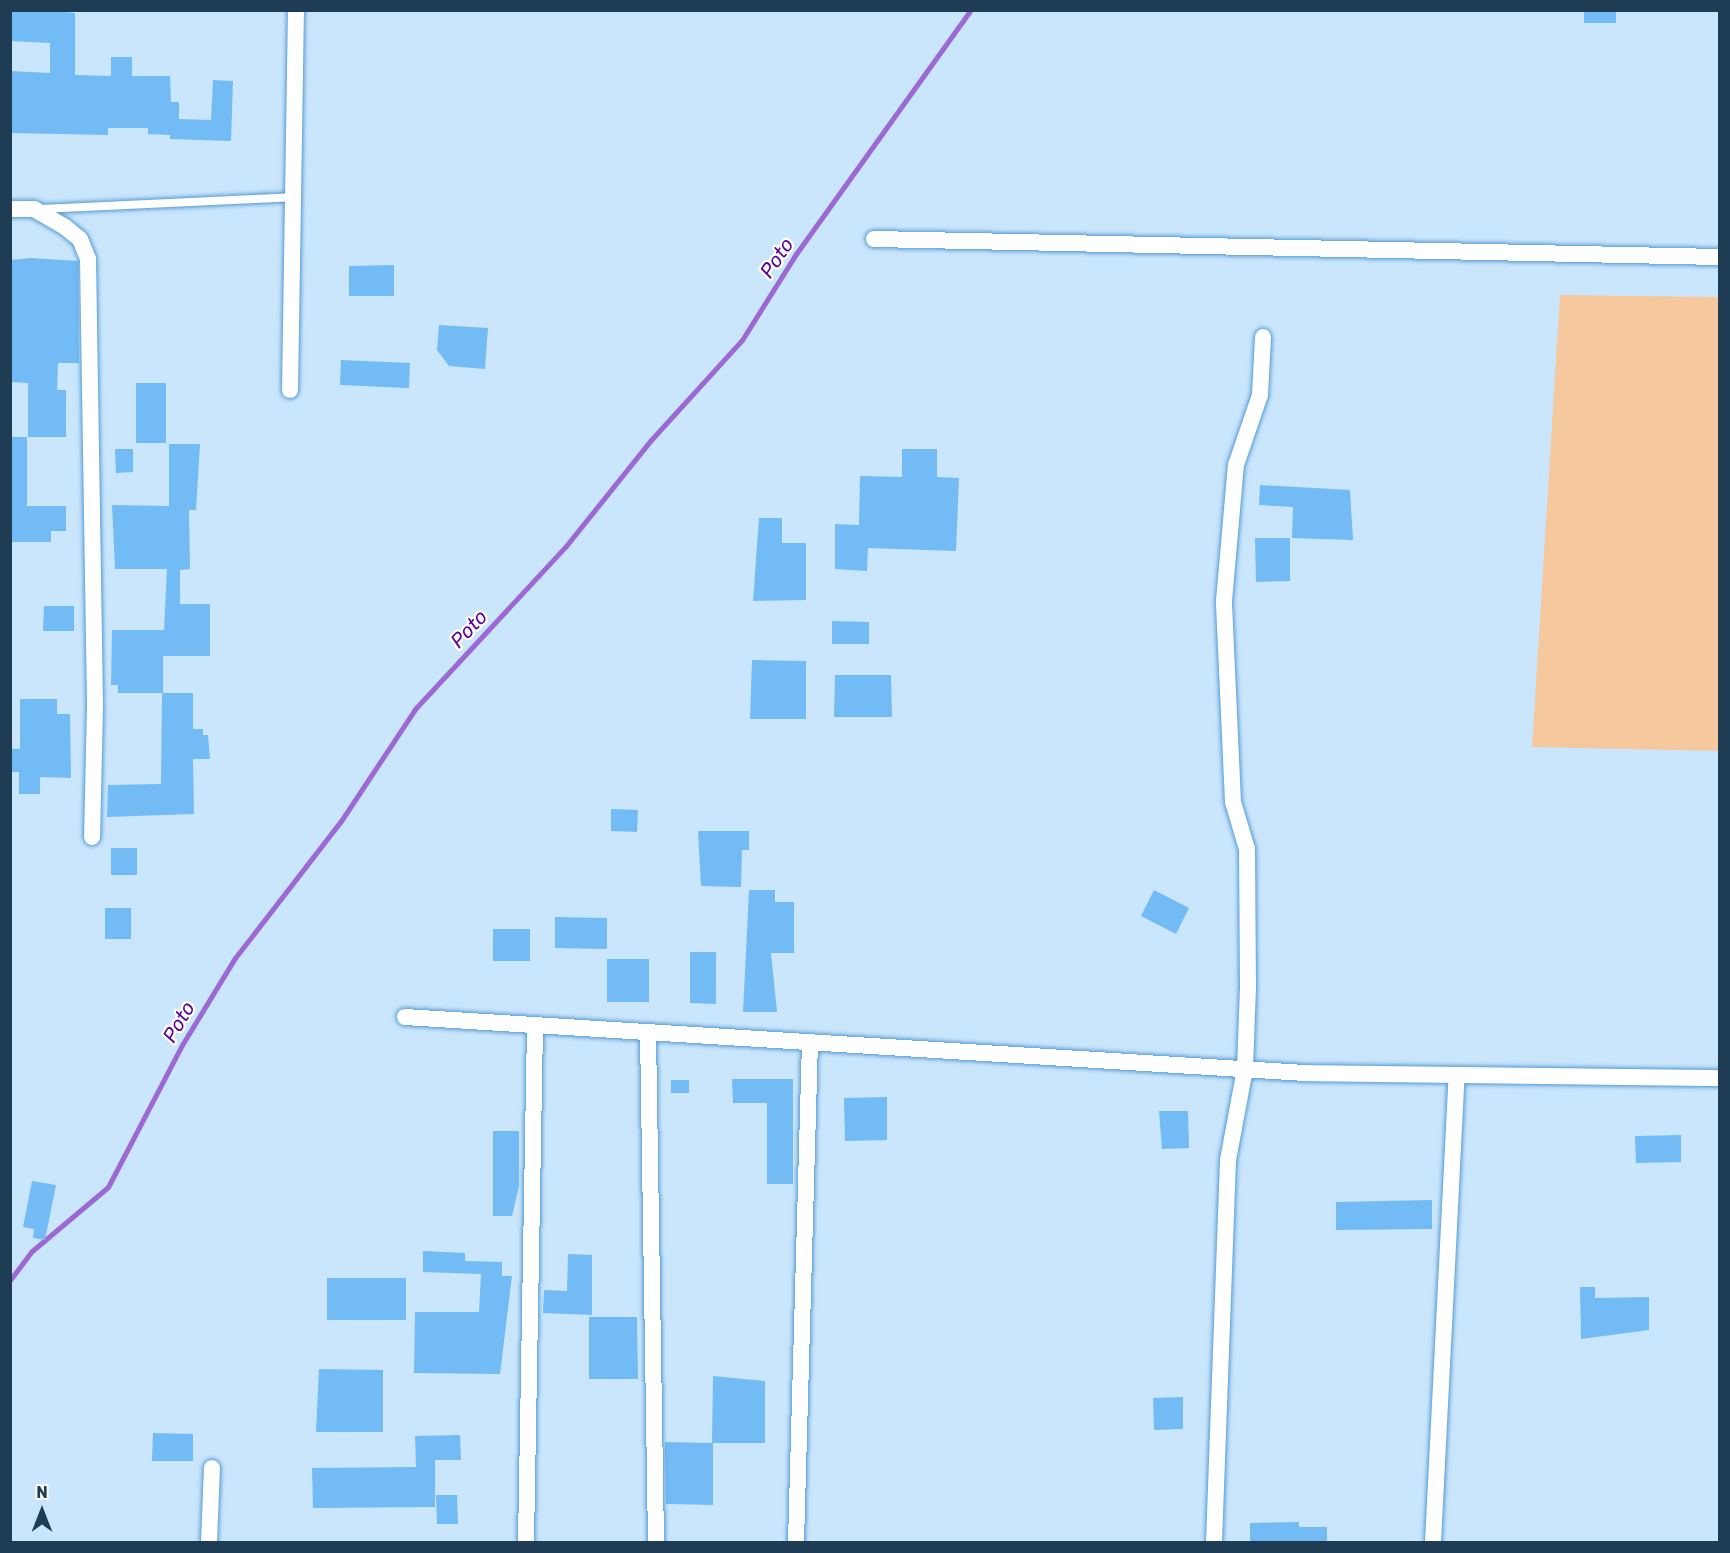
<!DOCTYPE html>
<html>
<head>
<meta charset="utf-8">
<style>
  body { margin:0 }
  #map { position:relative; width:1730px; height:1553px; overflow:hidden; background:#cae6fd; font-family:Rubik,sans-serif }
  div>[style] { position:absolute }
  .green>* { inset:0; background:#f6c89e }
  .stream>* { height:5px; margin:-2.5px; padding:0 2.5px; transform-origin:2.5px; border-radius:2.5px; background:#9b68d4 }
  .building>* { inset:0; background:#73bbf4 }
  .roads { filter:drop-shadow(0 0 2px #549bd2) drop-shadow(0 0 2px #549bd2) }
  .service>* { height:8px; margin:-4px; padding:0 4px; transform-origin:4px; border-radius:4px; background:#fff }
  .minor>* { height:16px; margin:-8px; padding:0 8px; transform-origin:8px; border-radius:8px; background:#fff }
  span { translate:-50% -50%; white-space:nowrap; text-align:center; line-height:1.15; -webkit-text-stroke:4.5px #fff; paint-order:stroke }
  .water-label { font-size:20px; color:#5a0593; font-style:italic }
  .frame { position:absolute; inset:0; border:12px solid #1e3c53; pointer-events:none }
  .north { position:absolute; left:12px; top:1481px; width:60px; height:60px; -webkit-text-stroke:4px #fff; paint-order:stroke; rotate:0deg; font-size:16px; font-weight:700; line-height:24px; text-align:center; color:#1e3c53 }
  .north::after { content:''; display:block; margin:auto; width:21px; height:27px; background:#1e3c53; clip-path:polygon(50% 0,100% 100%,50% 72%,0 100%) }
</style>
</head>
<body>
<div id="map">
  <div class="green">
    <i style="clip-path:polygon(1560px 295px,1719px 297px,1719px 751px,1532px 747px)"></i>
  </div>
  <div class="stream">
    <i style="left:10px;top:1280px;width:36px;rotate:-53deg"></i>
    <i style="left:32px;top:1251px;width:99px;rotate:-40.1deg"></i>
    <i style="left:108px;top:1187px;width:160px;rotate:-62.5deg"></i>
    <i style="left:182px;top:1045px;width:102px;rotate:-58.7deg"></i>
    <i style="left:235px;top:958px;width:173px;rotate:-52.3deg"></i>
    <i style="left:341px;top:821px;width:134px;rotate:-56.5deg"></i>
    <i style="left:415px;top:709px;width:222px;rotate:-47.2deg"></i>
    <i style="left:566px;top:546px;width:136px;rotate:-51.3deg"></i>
    <i style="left:651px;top:440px;width:135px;rotate:-47.7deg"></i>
    <i style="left:742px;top:340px;width:102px;rotate:-57.9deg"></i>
    <i style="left:796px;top:254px;width:300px;rotate:-54.4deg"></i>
  </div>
  <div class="building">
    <i style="clip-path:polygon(48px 10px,75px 13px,75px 75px,111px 76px,111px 57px,132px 57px,132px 76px,170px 76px,171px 102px,179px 102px,179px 119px,211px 120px,213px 80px,233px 81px,231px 141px,170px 139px,170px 135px,148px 134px,148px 128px,108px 128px,108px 135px,10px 133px,10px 71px,50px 73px,50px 43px,10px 41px,10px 11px)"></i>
    <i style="clip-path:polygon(1584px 10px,1616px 10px,1616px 23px,1584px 23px)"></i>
    <i style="clip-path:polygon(31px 258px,78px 261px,79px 363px,58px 363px,57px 390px,66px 390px,66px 437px,28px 437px,28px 383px,11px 382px,10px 260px)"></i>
    <i style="clip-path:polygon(394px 265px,394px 296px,349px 296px,349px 266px)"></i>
    <i style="clip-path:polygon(439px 325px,488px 328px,485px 369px,449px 366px,437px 350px)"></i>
    <i style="clip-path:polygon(341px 360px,410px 363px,409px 388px,340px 385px)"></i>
    <i style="clip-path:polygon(136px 383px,166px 383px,166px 443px,136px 443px)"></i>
    <i style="clip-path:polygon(10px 437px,27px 437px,27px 506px,66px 506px,66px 531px,51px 531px,51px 542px,10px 542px)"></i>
    <i style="clip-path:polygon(169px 444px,200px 444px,196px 510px,189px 510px,190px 569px,180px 570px,180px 604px,210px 604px,210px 656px,163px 656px,163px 693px,118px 693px,118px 685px,111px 685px,112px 630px,164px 630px,167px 569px,115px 569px,112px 505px,169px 506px)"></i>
    <i style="clip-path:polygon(115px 449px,133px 449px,133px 472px,116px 473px)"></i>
    <i style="clip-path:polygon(902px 449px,937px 449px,937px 477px,959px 478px,956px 551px,868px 548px,867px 571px,835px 569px,835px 524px,859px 525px,860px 476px,902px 477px)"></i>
    <i style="clip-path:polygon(1260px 485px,1350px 490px,1353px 540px,1292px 538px,1293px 507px,1259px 505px)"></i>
    <i style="clip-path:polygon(759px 518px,782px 518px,782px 543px,806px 543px,806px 600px,753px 601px)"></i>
    <i style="clip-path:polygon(1255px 538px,1290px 538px,1290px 581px,1256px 582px)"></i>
    <i style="clip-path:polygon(44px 606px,74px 606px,74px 631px,43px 631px)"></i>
    <i style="clip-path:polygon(832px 621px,869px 622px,869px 644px,832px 644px)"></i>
    <i style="clip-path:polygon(752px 660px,806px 661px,806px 719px,750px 719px)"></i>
    <i style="clip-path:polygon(835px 675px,891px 675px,892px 717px,834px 717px)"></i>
    <i style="clip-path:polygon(162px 693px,193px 693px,193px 729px,203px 729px,203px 735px,208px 735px,210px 759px,193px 759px,194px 814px,107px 817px,108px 785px,161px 784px)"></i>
    <i style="clip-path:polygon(20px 699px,57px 699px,57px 714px,70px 714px,71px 778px,40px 777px,40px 794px,19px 794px,19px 772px,10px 772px,10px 749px,20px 749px)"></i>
    <i style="clip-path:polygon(611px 809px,638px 810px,637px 832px,611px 831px)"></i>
    <i style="clip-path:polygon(698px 831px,749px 831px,749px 850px,742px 850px,741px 887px,701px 886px)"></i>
    <i style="clip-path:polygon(111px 848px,137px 848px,137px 875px,111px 875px)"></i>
    <i style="clip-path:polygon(749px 890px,775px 890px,775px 902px,794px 902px,794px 953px,771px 953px,777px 1012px,743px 1012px)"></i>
    <i style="clip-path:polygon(1154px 890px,1189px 908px,1176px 934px,1141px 916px)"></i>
    <i style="clip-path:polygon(105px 908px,131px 908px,131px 939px,105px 939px)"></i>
    <i style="clip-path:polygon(555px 917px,607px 918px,607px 949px,555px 948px)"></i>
    <i style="clip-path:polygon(493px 929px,530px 929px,530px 961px,493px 961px)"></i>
    <i style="clip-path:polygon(690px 952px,716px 952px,716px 1004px,690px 1003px)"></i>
    <i style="clip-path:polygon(607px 959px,649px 959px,649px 1002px,607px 1002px)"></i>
    <i style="clip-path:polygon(732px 1079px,793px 1079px,793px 1184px,767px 1184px,767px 1103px,733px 1103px)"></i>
    <i style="clip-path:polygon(671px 1080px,689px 1080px,689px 1093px,671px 1093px)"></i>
    <i style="clip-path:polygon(887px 1097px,887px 1140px,845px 1141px,844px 1098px)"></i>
    <i style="clip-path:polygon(1159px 1111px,1188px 1111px,1189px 1148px,1162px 1149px)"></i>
    <i style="clip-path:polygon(493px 1131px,519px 1131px,519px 1186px,512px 1216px,493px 1216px)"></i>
    <i style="clip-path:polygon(1681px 1135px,1681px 1162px,1636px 1163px,1635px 1136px)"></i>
    <i style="clip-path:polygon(32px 1181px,56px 1185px,45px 1240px,33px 1238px,34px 1229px,23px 1227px)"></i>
    <i style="clip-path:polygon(1432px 1200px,1432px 1229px,1336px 1230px,1336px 1202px)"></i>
    <i style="clip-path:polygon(423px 1251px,465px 1253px,465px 1261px,502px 1262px,502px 1276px,512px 1276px,500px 1374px,414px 1373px,415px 1312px,479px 1312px,481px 1274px,423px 1272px)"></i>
    <i style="clip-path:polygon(568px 1254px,592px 1255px,592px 1315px,543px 1313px,544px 1290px,567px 1291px)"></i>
    <i style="clip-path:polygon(327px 1278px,406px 1278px,406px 1320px,327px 1320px)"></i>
    <i style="clip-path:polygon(1580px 1287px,1595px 1287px,1595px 1298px,1649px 1297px,1649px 1330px,1581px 1339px)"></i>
    <i style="clip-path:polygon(589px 1317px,637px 1317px,638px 1379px,589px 1379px)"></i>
    <i style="clip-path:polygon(319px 1369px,383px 1370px,383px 1432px,316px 1432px)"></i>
    <i style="clip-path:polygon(713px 1376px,765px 1381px,765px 1443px,713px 1443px,713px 1505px,666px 1504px,665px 1442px,712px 1443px)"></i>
    <i style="clip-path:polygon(1183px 1397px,1183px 1429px,1154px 1430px,1153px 1398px)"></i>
    <i style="clip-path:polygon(153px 1433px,193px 1434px,193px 1461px,152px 1461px)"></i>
    <i style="clip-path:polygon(460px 1435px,461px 1460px,435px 1460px,435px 1507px,313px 1508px,312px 1468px,416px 1467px,415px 1436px)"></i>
    <i style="clip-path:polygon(436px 1495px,457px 1495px,458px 1524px,437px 1524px)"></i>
    <i style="clip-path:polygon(1299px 1522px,1299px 1527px,1327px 1527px,1327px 1542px,1250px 1542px,1250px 1523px)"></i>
  </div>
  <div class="roads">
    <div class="service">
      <i style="left:41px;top:209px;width:251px;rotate:-2.7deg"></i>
    </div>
    <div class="minor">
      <i style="left:10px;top:209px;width:24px"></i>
      <i style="left:34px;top:209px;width:36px;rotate:30deg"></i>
      <i style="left:65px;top:227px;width:19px;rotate:39deg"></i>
      <i style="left:80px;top:239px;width:22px;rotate:68deg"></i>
      <i style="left:88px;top:259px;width:448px;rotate:89.1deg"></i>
      <i style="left:95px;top:707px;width:130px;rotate:91.3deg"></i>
      <i style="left:874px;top:239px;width:846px;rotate:1.22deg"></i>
      <i style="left:290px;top:390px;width:380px;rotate:-89.1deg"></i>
      <i style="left:405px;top:1017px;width:901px;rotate:3.56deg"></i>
      <i style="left:1304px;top:1073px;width:416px;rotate:0.7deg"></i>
      <i style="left:648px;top:1032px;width:510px;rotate:89.1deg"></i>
      <i style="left:209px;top:1542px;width:74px;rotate:-87.7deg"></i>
      <i style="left:526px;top:1542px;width:517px;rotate:-89deg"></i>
      <i style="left:796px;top:1542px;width:500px;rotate:-88.4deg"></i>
      <i style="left:1214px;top:1542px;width:382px;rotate:-87.9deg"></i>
      <i style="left:1228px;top:1160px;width:93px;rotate:-79.4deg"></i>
      <i style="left:1245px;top:1069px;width:80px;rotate:-87.9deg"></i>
      <i style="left:1248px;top:989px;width:140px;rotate:-90.4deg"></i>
      <i style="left:1247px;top:849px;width:49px;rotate:-106.6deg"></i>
      <i style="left:1233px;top:802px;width:201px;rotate:-92.6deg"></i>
      <i style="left:1224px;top:601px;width:137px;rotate:-85deg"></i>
      <i style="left:1236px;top:465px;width:74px;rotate:-71.1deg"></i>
      <i style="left:1260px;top:395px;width:58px;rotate:-87deg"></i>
      <i style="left:1433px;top:1542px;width:467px;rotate:-87.1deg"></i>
    </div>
  </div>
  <div class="water-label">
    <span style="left:777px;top:258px;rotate:-56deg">Poto</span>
    <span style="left:469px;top:629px;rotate:-47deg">Poto</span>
    <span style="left:179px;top:1022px;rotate:-60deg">Poto</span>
  </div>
  <div class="frame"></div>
  <div class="north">N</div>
</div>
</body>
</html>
